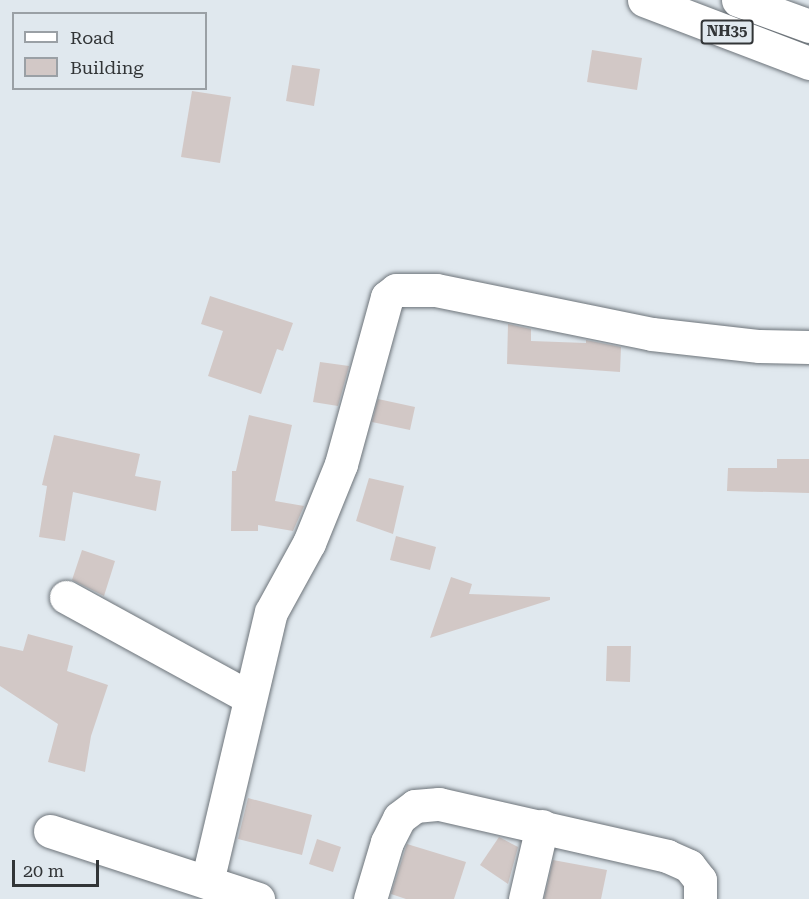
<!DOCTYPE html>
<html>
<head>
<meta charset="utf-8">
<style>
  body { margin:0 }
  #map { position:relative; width:809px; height:899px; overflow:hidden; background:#e0e8ee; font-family:"Roboto Serif",serif }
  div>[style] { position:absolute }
  .building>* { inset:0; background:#d2c8c6 }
  .roads { filter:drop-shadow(0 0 2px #6d747a) drop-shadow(0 0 2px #6d747a) }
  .street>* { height:33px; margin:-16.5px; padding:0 16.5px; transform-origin:16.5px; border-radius:16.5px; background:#fff }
  .highway>* { height:33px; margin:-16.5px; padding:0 16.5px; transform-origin:16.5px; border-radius:16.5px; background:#fff }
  span { translate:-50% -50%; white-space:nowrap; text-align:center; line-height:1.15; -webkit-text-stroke:5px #e0e8ee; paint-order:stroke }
  .shield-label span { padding:2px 4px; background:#e0e8ee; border:2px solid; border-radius:4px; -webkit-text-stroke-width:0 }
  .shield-label { font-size:15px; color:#323537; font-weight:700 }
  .legend { position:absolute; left:12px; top:12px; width:195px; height:78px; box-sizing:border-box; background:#e0e8ee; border:2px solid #9aa0a5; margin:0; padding:8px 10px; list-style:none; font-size:18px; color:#323537 }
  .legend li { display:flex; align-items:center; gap:12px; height:30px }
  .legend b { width:30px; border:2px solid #9aa0a5 }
  .scale { position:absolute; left:12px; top:860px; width:87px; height:27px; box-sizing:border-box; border:3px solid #323537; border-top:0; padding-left:8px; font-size:18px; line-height:21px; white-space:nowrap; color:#323537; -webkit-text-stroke:4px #e0e8ee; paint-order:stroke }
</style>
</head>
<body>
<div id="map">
  <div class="building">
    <i style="clip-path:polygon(592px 50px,642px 58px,637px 90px,587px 82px)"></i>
    <i style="clip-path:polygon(292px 65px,320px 69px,314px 106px,286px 101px)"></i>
    <i style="clip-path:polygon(192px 91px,231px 97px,220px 163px,181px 157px)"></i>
    <i style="clip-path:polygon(210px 296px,293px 323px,283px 351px,277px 349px,261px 394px,208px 376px,223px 331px,201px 324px)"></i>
    <i style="clip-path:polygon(508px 324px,531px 329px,531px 341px,586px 343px,586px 340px,621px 347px,620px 372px,507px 364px)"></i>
    <i style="clip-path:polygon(320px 362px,349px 366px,338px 406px,313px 402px)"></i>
    <i style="clip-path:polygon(378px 399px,415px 407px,410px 430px,372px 422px)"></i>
    <i style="clip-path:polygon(249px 415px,292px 425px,275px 501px,304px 506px,293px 531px,258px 525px,258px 531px,231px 531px,232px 471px,236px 471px)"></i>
    <i style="clip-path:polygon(54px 435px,140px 454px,135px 476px,161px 481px,156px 511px,73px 492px,65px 541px,39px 537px,47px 486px,42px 485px)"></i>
    <i style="clip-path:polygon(777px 459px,809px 459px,809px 493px,727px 491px,728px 468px,777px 468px)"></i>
    <i style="clip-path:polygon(369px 478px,404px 486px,393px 534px,356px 521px)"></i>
    <i style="clip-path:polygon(396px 536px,436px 547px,430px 570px,390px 560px)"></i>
    <i style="clip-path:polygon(82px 550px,115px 561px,104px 596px,72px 580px)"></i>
    <i style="clip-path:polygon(451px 577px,472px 584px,469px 594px,550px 597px,550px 600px,430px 638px)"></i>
    <i style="clip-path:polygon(28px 634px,73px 646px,67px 671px,108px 685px,91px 736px,85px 772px,48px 762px,58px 724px,0 686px,0 646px,23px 651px)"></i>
    <i style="clip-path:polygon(607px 646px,631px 646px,630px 682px,606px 681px)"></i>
    <i style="clip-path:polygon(248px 798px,312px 815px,302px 855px,238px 839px)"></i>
    <i style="clip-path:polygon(499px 837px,518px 847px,508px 884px,480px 865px)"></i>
    <i style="clip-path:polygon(317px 839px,341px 847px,333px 872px,309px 864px)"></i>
    <i style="clip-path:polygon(407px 844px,466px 862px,454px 899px,406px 899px,391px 894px)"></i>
    <i style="clip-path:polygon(553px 860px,607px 870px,601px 899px,544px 899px)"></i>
  </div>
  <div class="roads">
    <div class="street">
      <i style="left:66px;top:597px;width:209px;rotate:28.7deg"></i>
      <i style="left:50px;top:831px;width:219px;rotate:18.1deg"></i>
      <i style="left:207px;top:882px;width:277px;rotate:-76.7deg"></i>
      <i style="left:271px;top:612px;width:79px;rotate:-61.2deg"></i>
      <i style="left:309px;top:543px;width:85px;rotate:-67.9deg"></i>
      <i style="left:341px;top:464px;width:173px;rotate:-74.6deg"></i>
      <i style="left:387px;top:297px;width:11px;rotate:-38deg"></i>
      <i style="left:396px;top:290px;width:40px"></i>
      <i style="left:436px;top:290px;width:220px;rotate:11.5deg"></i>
      <i style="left:652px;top:334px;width:108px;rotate:6.4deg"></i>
      <i style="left:759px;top:346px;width:50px;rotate:1.1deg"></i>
      <i style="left:370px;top:899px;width:59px;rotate:-73.4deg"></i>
      <i style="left:387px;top:842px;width:27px;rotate:-63deg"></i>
      <i style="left:399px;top:818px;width:20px;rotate:-37deg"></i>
      <i style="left:415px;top:806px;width:24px;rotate:-5deg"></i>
      <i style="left:439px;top:804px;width:234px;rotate:12.8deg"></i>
      <i style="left:667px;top:856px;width:24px;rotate:24deg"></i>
      <i style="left:689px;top:866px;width:18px;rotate:52deg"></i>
      <i style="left:700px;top:880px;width:19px;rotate:90deg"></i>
      <i style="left:525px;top:899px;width:75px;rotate:-76.9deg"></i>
    </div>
    <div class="highway">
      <i style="left:644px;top:0;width:177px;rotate:20.9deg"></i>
      <i style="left:738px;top:0;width:76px;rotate:20.1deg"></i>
    </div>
  </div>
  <div class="shield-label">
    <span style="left:727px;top:32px">NH35</span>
  </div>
  <ul class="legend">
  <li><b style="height:8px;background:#fff"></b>Road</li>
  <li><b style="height:16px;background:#d2c8c6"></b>Building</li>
  </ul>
  <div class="scale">20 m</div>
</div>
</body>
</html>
